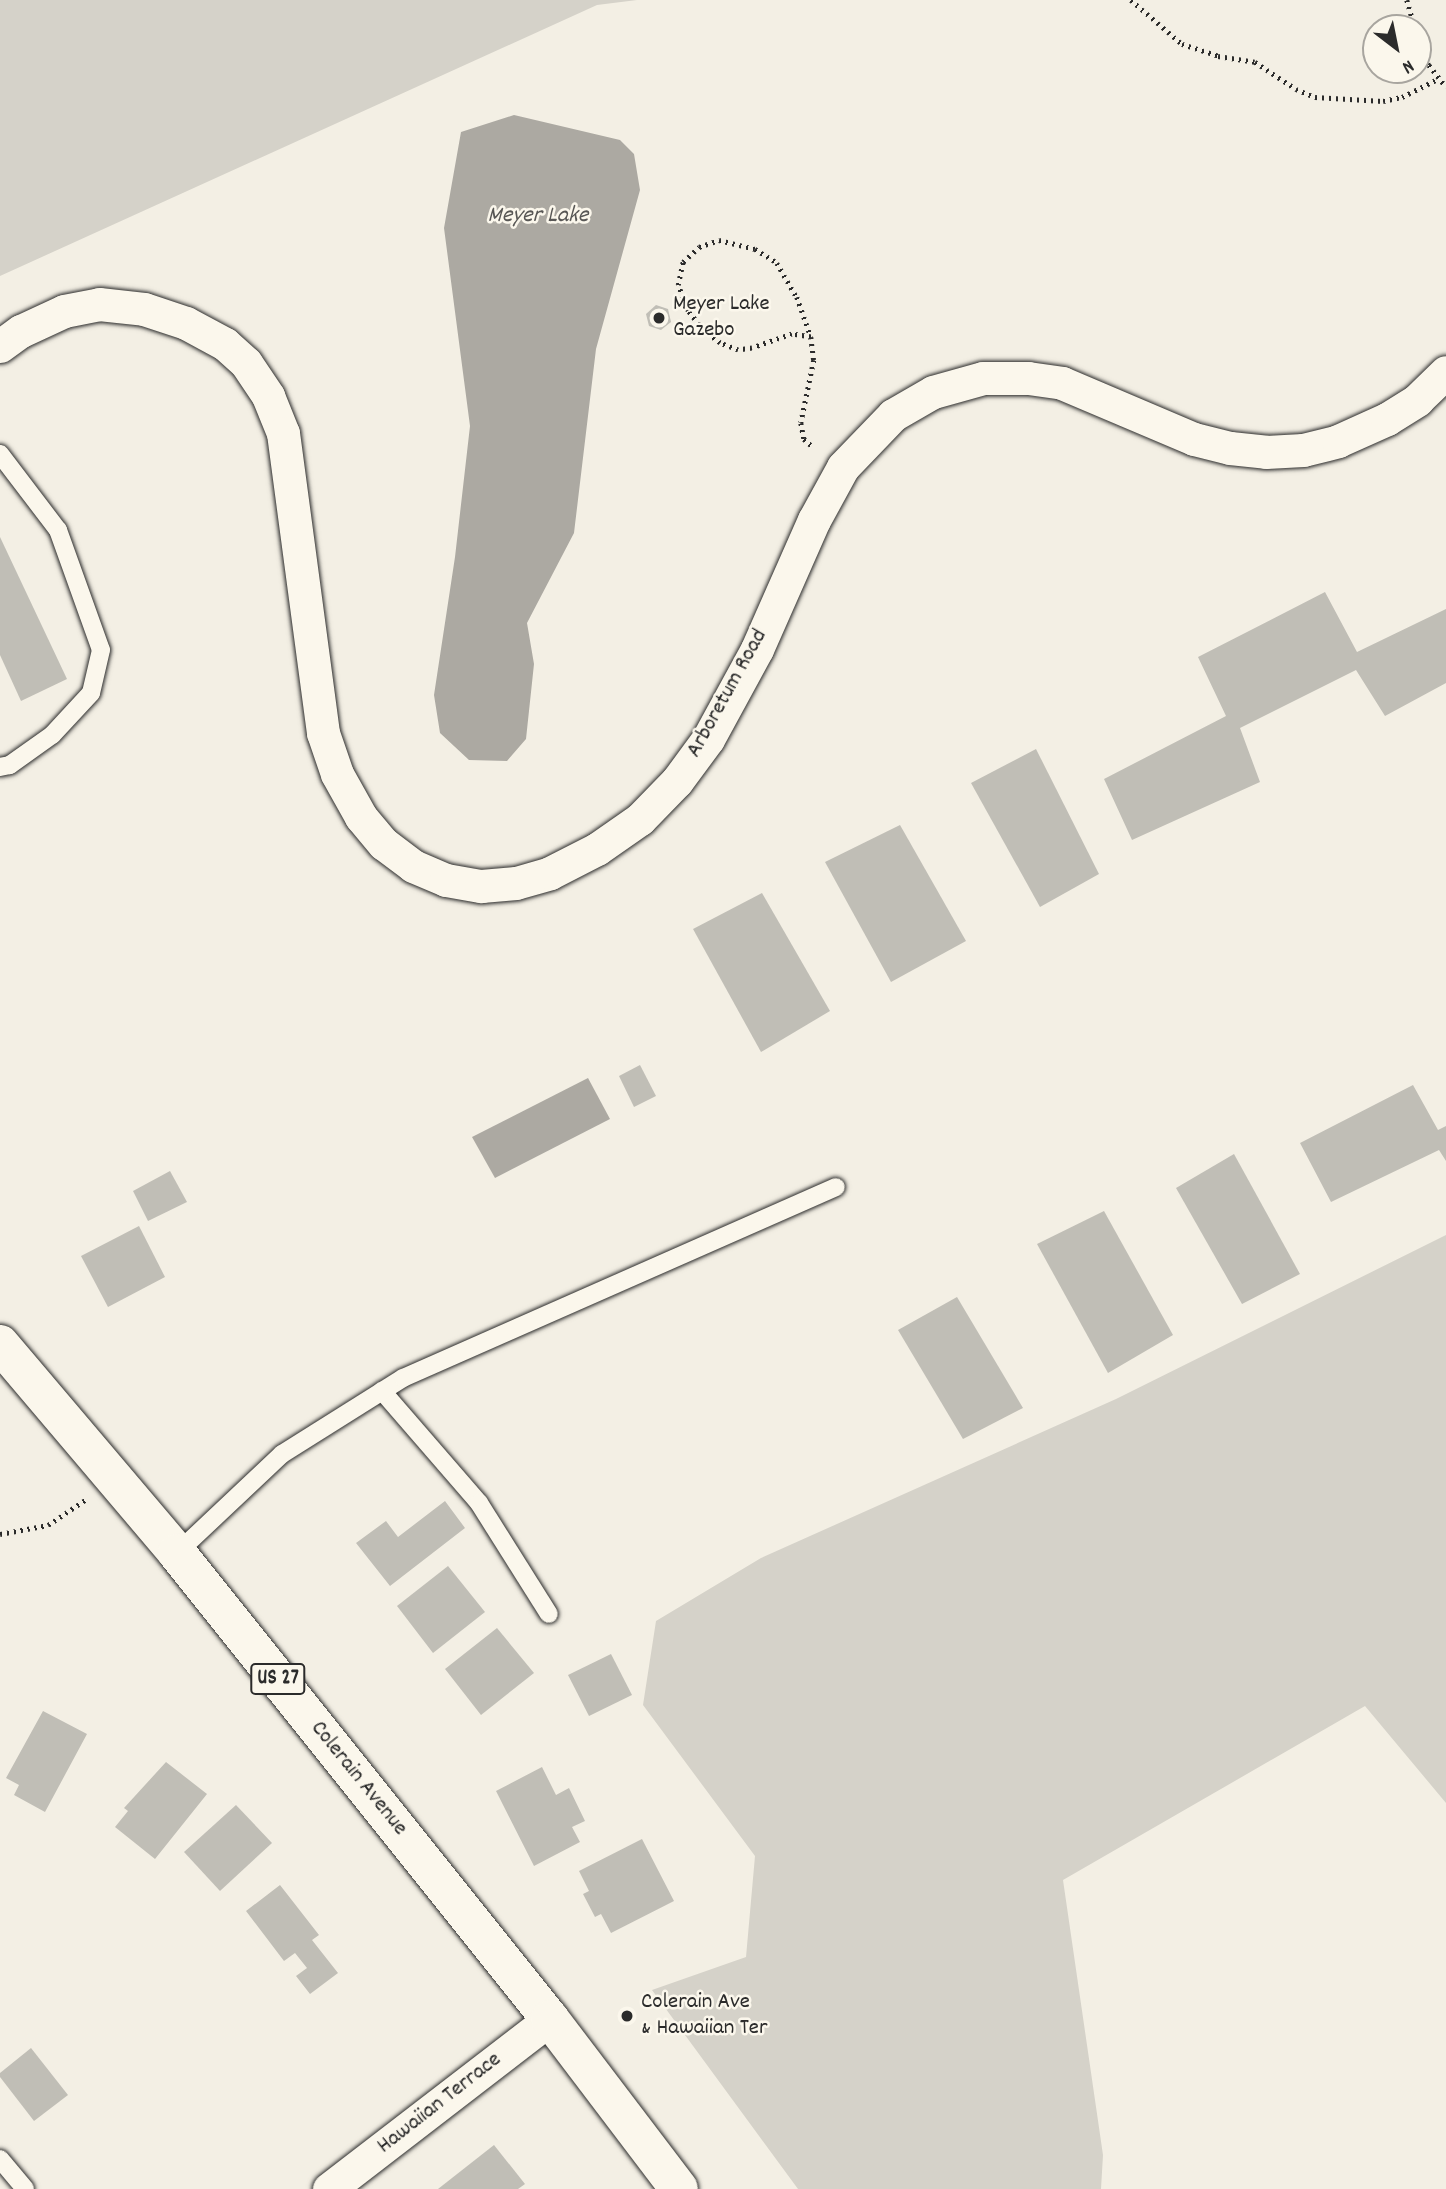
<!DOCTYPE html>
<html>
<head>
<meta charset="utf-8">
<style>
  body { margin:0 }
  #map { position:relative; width:1446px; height:2189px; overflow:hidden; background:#f3efe4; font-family:Dekko,sans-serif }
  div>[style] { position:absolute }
  .green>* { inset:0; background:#d5d2c9 }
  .water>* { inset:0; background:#aca9a2 }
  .building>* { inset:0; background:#c0beb6 }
  .path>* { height:4.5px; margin-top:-2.25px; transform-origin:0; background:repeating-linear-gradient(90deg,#2b2b2b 0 2px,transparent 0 7px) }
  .roads { filter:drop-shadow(0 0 2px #2b2b2b) drop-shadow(0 0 2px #2b2b2b) }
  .lane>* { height:18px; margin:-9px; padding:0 9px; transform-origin:9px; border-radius:9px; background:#fbf7ec }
  .street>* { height:33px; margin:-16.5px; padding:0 16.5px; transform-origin:16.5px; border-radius:16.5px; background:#fbf7ec }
  .primary>* { height:38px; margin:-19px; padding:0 19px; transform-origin:19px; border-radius:19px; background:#fbf7ec }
  .dots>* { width:19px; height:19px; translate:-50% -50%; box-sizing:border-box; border:4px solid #fbf7ec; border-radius:50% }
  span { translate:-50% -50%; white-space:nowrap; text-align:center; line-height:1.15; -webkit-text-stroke:5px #fbf7ec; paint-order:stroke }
  .shield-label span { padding:2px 5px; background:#fbf7ec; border:2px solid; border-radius:5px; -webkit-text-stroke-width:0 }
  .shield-label { font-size:21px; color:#2b2b2b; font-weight:700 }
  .poi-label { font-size:23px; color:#2b2b2b }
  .left { translate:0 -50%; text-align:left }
  .street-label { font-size:23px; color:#2b2b2b }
  .water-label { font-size:24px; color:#585755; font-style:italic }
  .north { position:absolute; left:1362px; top:14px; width:70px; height:70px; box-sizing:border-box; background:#fbf7ec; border:2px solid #a8a59f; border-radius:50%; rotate:148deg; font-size:19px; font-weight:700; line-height:28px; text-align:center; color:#2b2b2b }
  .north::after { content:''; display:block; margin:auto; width:24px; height:32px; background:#2b2b2b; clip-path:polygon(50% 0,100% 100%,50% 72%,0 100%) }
</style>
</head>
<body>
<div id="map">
  <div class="green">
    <i style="clip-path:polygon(0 0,637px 0,597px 5px,0 276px)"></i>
    <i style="clip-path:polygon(1446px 1235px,1446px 1803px,1365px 1706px,1063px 1880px,1103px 2155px,1101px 2189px,798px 2189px,652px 1990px,746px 1957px,755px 1856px,643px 1705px,656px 1621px,761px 1558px,1116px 1399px)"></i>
  </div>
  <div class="water">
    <i style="clip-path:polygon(514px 115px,620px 140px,634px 154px,640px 190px,596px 349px,574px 533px,527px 623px,534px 664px,526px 739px,507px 761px,469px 760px,440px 733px,434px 695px,455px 557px,470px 426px,444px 228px,461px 132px)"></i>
    <i style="clip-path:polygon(588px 1078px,610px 1119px,495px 1178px,472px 1137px)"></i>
  </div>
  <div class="building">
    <i style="clip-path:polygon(656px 305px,668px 309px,671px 322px,661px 330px,649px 326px,646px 314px)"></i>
    <i style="clip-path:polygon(0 537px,67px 679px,21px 701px,0 655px)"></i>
    <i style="clip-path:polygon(1325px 592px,1357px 652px,1446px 609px,1446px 683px,1385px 716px,1356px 670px,1240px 728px,1260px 782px,1132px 840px,1104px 779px,1226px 716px,1198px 657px)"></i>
    <i style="clip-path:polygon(1036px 749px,1099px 874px,1040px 907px,971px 783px)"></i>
    <i style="clip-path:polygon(900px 825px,966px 941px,891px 982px,825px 862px)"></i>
    <i style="clip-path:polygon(762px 893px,830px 1011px,761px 1052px,693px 929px)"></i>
    <i style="clip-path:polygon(640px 1065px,656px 1096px,634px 1107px,619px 1076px)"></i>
    <i style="clip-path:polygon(1413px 1085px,1438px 1130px,1446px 1126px,1446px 1161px,1439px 1150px,1331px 1202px,1300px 1143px)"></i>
    <i style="clip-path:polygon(1234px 1154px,1300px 1274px,1242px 1304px,1176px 1188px)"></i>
    <i style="clip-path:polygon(170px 1171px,187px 1202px,148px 1221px,133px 1191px)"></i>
    <i style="clip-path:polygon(1104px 1211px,1173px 1335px,1108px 1373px,1037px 1244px)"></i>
    <i style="clip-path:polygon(139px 1226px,165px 1277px,108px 1307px,81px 1256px)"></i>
    <i style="clip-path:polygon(957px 1297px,1023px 1408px,963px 1439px,898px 1330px)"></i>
    <i style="clip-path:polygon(445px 1501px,465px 1528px,390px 1586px,356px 1543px,386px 1521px,398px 1537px)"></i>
    <i style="clip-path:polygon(448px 1566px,485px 1612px,433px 1653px,397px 1606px)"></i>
    <i style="clip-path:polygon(497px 1628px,534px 1673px,481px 1715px,445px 1669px)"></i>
    <i style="clip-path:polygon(611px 1654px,632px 1695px,589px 1716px,568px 1675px)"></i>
    <i style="clip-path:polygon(43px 1711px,87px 1734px,45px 1812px,14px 1795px,19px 1785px,6px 1778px)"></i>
    <i style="clip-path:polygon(166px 1762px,207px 1794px,155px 1859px,115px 1827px,128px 1811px,124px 1808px)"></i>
    <i style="clip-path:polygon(542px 1767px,556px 1795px,569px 1788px,585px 1821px,572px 1827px,580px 1842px,534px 1866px,496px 1791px)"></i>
    <i style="clip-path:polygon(236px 1805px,272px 1843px,220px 1891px,184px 1852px)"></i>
    <i style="clip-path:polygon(642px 1839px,674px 1901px,611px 1933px,601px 1914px,595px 1917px,583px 1894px,589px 1891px,579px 1871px)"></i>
    <i style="clip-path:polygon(280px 1885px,319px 1935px,312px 1940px,338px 1973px,310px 1994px,296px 1976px,307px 1968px,295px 1953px,284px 1961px,246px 1911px)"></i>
    <i style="clip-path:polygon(31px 2048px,68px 2095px,34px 2121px,0 2077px,0 2073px)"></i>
    <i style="clip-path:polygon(494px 2145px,525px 2184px,518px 2189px,438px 2189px)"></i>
  </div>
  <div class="path">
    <i style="left:1131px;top:0;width:67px;rotate:40.8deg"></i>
    <i style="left:1182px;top:44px;width:38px;rotate:18deg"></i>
    <i style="left:1218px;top:56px;width:37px;rotate:9deg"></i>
    <i style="left:1255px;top:62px;width:49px;rotate:33.4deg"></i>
    <i style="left:1296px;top:89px;width:21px;rotate:23deg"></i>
    <i style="left:1315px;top:97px;width:68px;rotate:3.4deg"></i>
    <i style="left:1383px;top:101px;width:19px;rotate:-12deg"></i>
    <i style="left:1402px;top:97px;width:40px;rotate:-26.6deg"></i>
    <i style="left:1407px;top:0;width:29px;rotate:74deg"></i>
    <i style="left:1418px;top:37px;width:30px;rotate:69deg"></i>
    <i style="left:1429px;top:65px;width:28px;rotate:52deg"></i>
    <i style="left:811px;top:337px;width:19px;rotate:-171deg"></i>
    <i style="left:792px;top:334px;width:42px;rotate:160.7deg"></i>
    <i style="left:752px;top:348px;width:14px;rotate:172deg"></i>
    <i style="left:738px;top:350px;width:19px;rotate:-159deg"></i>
    <i style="left:720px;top:343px;width:21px;rotate:-143deg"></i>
    <i style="left:703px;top:330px;width:24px;rotate:-128deg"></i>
    <i style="left:688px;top:311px;width:28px;rotate:-111deg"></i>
    <i style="left:678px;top:285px;width:24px;rotate:-78deg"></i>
    <i style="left:683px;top:262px;width:22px;rotate:-43deg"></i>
    <i style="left:699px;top:247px;width:21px;rotate:-19deg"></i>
    <i style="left:719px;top:240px;width:37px;rotate:14deg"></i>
    <i style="left:755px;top:249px;width:26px;rotate:32deg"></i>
    <i style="left:777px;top:263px;width:39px;rotate:60deg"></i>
    <i style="left:797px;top:297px;width:42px;rotate:70.7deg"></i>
    <i style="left:811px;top:337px;width:23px;rotate:83deg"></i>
    <i style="left:814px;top:360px;width:64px;rotate:101.7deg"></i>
    <i style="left:801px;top:423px;width:16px;rotate:79deg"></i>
    <i style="left:804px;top:439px;width:12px;rotate:42deg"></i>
    <i style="left:0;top:1534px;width:49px;rotate:-10.6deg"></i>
    <i style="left:48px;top:1525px;width:45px;rotate:-34deg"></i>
  </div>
  <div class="roads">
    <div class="lane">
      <i style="left:0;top:454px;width:96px;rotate:52.7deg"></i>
      <i style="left:58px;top:530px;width:127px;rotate:70.3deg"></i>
      <i style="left:101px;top:650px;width:44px;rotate:103.1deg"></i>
      <i style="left:91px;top:693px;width:57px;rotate:132.9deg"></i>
      <i style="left:52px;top:735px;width:52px;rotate:144.5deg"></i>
      <i style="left:10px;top:765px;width:10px;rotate:169deg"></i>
      <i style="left:382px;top:1391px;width:148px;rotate:49.1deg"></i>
      <i style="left:479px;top:1503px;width:131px;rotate:57.8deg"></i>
      <i style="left:177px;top:1553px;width:144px;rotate:-43.3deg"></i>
      <i style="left:282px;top:1454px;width:143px;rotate:-32.1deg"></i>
      <i style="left:403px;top:1378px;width:473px;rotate:-23.8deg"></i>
      <i style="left:0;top:2159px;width:39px;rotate:50deg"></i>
    </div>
    <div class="street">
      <i style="left:0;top:346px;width:26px;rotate:-36deg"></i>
      <i style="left:21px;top:331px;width:47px;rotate:-24.9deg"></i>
      <i style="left:64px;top:311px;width:36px;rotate:-11deg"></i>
      <i style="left:99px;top:304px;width:45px;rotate:6.3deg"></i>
      <i style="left:144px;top:309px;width:44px;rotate:18.4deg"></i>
      <i style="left:186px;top:323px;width:44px;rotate:28.3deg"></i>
      <i style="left:225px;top:344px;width:28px;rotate:42deg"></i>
      <i style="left:246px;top:363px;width:40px;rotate:56deg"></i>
      <i style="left:268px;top:396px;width:40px;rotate:68deg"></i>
      <i style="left:283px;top:433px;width:303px;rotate:82.4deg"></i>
      <i style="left:323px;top:733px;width:43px;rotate:71.1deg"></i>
      <i style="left:337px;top:774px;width:49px;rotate:60.8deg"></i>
      <i style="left:361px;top:817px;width:35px;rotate:50deg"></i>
      <i style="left:384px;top:844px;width:36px;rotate:37deg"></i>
      <i style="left:413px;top:866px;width:36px;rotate:23deg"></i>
      <i style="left:446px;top:880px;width:36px;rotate:10deg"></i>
      <i style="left:481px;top:886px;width:35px;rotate:-5deg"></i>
      <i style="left:516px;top:883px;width:35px;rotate:-16deg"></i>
      <i style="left:550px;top:873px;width:53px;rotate:-27.1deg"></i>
      <i style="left:597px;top:849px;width:52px;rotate:-34.9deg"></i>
      <i style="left:640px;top:819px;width:53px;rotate:-45.8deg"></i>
      <i style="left:677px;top:781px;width:52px;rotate:-53.6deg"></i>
      <i style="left:708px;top:739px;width:102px;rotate:-61.4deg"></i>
      <i style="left:757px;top:649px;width:141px;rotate:-66.2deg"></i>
      <i style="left:814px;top:520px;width:60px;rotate:-61.3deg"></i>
      <i style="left:843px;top:467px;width:72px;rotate:-46.1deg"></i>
      <i style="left:893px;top:415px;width:46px;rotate:-29.9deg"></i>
      <i style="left:933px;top:392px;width:52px;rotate:-15.6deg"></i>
      <i style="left:983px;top:378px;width:45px"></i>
      <i style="left:1028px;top:378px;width:34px;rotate:8deg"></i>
      <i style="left:1062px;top:383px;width:143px;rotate:23deg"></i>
      <i style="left:1194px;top:439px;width:37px;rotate:14deg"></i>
      <i style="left:1230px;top:448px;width:36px;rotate:6deg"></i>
      <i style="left:1266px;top:452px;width:37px;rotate:-3deg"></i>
      <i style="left:1303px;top:450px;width:36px;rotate:-14deg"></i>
      <i style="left:1338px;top:441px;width:54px;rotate:-24.2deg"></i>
      <i style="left:1387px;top:419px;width:36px;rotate:-32deg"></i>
      <i style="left:1417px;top:400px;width:40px;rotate:-44deg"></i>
      <i style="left:329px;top:2189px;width:279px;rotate:-37.6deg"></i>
    </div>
    <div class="primary">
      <i style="left:0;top:1344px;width:274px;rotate:49.7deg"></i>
      <i style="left:177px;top:1553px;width:597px;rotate:51.33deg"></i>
      <i style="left:550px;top:2019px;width:213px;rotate:52.8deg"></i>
    </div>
  </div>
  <div class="dots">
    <i style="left:659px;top:318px;background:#2b2b2b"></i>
    <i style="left:627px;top:2016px;background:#2b2b2b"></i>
  </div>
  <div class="shield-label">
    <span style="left:278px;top:1679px">US 27</span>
  </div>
  <div class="poi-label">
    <span class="left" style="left:673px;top:318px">Meyer Lake<br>Gazebo</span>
    <span class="left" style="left:641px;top:2016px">Colerain Ave<br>&amp; Hawaiian Ter</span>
  </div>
  <div class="street-label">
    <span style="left:728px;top:694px;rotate:-61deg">Arboretum Road</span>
    <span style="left:358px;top:1779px;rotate:51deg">Colerain Avenue</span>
    <span style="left:440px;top:2104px;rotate:-38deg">Hawaiian Terrace</span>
  </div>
  <div class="water-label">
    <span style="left:538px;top:217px">Meyer Lake</span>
  </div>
  <div class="north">N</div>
</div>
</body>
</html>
